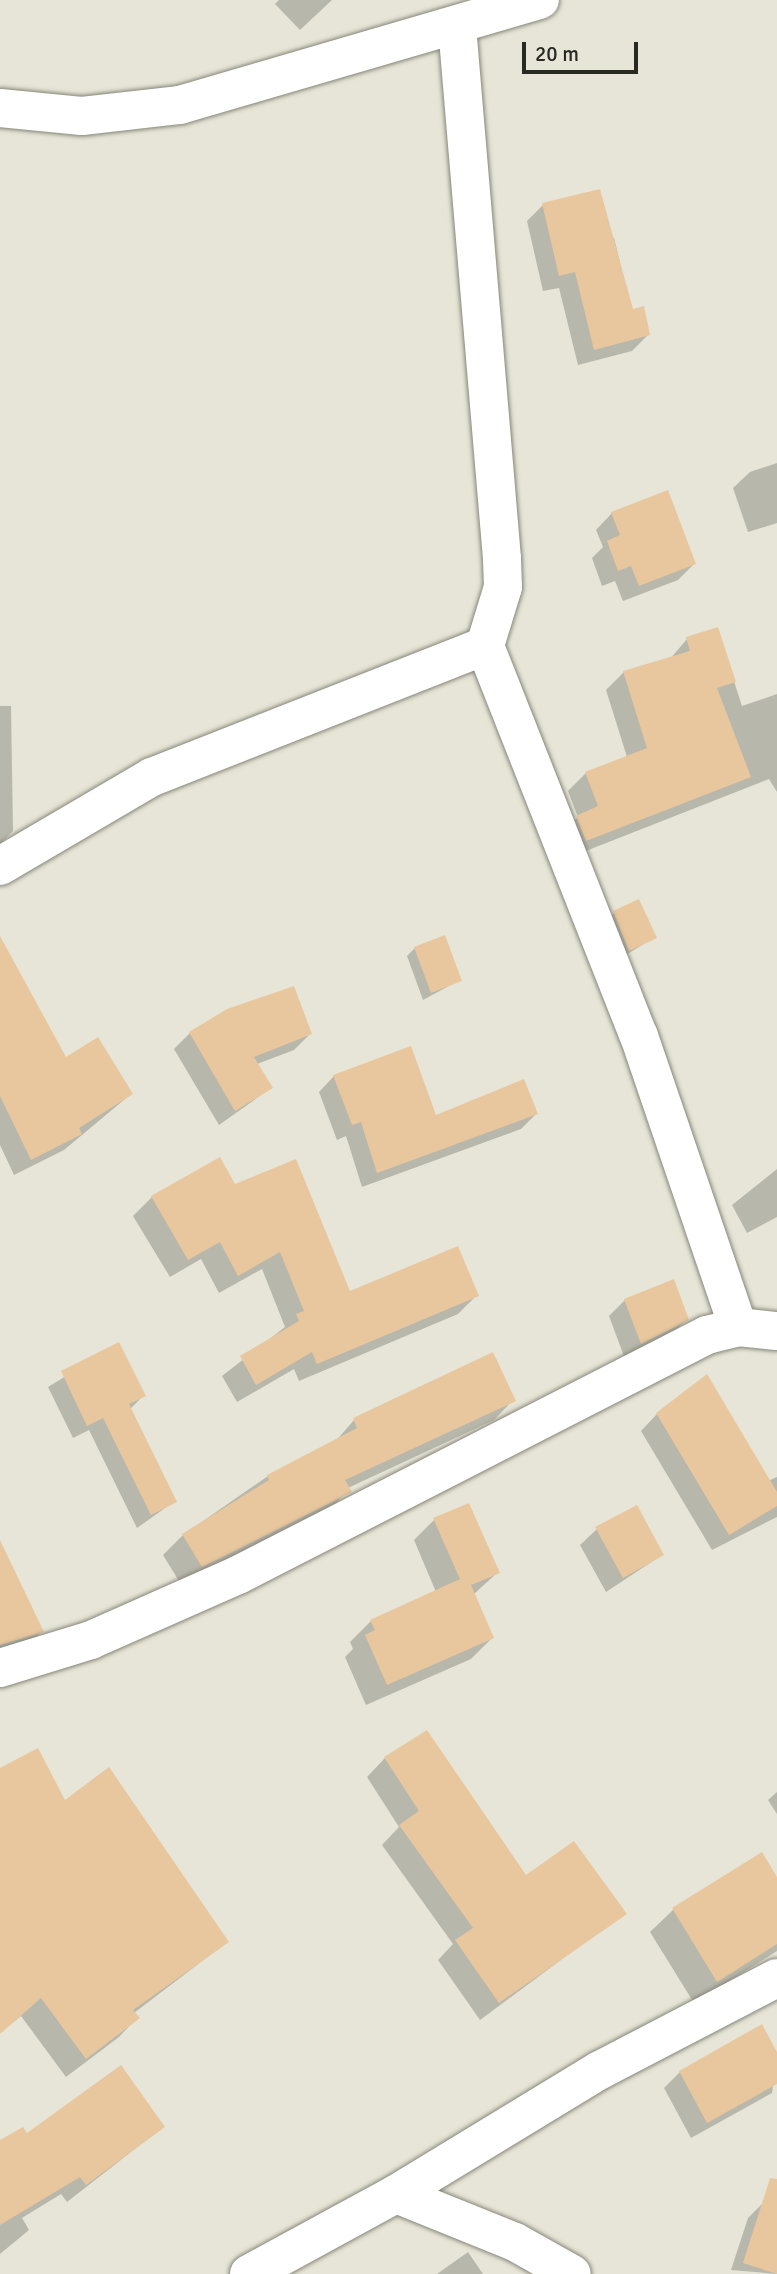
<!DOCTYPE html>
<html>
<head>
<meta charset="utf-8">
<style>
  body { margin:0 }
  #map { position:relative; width:777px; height:2274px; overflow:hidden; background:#e6e5d7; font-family:Signika,sans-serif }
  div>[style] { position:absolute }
  .shadow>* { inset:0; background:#0003 }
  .building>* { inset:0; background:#e9c79e }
  .roads { filter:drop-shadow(0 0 2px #878679) drop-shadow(0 0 2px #878679) }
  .minor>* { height:38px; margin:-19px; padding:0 19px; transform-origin:19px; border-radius:19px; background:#fff }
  span { translate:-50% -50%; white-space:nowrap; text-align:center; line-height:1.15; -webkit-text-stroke:5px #e6e5d7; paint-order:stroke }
  .scale { position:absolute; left:522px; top:42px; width:116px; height:32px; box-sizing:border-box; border:4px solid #292923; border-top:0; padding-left:9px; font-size:21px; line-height:24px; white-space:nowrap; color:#292923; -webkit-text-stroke:5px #e6e5d7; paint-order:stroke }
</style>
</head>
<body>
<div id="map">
  <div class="shadow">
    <i style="clip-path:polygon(279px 0,332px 0,300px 30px,275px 4px)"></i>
    <i style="clip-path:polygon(543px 205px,614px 238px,632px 311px,648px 335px,632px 351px,578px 365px,559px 288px,543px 291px,527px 221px)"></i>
    <i style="clip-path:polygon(777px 463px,777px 523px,748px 532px,733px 488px,750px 472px)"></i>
    <i style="clip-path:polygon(612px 513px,694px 564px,678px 580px,623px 601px,615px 581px,602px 586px,592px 558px,603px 547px,596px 530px)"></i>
    <i style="clip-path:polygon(717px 629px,742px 706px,777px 694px,777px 792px,769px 779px,568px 858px,559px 835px,578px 817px,568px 791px,586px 773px,627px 757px,606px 690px,624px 672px,670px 659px,687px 639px)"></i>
    <i style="clip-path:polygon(0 706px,11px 706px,13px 831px,0 844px)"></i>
    <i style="clip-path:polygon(614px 913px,655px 937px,621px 958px,606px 921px)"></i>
    <i style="clip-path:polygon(415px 948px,460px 980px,423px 1000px,407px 956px)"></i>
    <i style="clip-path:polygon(0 949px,66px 1060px,131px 1094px,64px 1150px,14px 1175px,0 1145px)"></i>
    <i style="clip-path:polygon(190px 1033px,310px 1034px,294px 1050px,257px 1064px,271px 1088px,219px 1125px,174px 1049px)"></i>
    <i style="clip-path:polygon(334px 1076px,435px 1117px,536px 1114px,521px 1129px,362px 1187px,346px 1136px,337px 1140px,319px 1092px)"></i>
    <i style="clip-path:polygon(219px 1160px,234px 1186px,349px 1294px,477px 1295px,458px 1314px,299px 1381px,294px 1369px,237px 1402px,222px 1376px,285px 1327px,262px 1269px,219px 1293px,201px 1259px,170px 1277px,133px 1216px,152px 1197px)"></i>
    <i style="clip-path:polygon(777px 1169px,777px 1217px,747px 1233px,732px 1205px)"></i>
    <i style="clip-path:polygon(625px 1300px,687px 1319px,670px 1336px,625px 1359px,609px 1316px)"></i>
    <i style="clip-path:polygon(118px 1344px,143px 1396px,130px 1409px,175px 1501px,137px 1528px,89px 1430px,73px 1438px,48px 1387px)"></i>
    <i style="clip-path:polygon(492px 1354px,513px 1400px,494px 1420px,348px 1488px,330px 1512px,182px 1586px,163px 1555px,183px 1535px,268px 1476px,335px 1442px,354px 1420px)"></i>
    <i style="clip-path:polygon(657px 1414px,768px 1481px,777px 1477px,777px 1517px,712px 1550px,641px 1431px)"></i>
    <i style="clip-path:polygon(434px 1520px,498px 1572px,473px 1595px,492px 1638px,471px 1659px,366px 1705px,345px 1657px,353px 1649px,350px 1642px,371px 1621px,436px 1592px,414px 1540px)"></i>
    <i style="clip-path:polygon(597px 1529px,662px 1555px,606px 1592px,580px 1545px)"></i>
    <i style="clip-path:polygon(0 1560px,42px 1631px,26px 1647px,0 1656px)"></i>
    <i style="clip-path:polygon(385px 1758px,526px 1878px,624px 1913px,480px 2020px,438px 1960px,453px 1944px,382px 1845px,399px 1827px,367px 1777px)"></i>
    <i style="clip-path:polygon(0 1770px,64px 1803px,227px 1942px,134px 2013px,137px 2018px,119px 2037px,66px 2077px,21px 2016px,0 2033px)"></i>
    <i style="clip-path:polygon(777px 1792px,777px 1814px,768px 1800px)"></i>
    <i style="clip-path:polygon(761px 1855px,777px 1881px,777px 1951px,694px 2003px,650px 1932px,673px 1910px)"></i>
    <i style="clip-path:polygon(777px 2056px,772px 2093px,691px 2138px,664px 2088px,680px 2072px)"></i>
    <i style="clip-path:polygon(163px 2127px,67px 2202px,61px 2194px,22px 2218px,29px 2230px,0 2254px,0 2142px)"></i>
    <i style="clip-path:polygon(764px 2202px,777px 2205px,777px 2274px,731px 2270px,748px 2218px)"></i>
    <i style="clip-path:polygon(468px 2252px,483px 2274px,437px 2274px)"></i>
  </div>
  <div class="building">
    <i style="clip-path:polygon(600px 189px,633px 309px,644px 306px,650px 335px,594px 350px,575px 272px,559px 276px,542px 203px)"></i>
    <i style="clip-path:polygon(668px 490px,696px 564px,639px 586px,631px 566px,618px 571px,607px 541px,620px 535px,611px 512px)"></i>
    <i style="clip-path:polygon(718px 627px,736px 682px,717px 688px,751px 777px,586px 841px,576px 816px,598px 806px,585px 772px,647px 748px,623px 671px,690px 651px,686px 637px)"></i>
    <i style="clip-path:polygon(639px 899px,657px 938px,629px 951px,613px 911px)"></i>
    <i style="clip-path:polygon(445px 935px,462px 981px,431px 993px,414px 947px)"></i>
    <i style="clip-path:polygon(0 936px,66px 1057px,98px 1037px,133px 1094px,79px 1128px,82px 1134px,31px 1160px,0 1096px)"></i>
    <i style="clip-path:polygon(294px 986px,312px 1034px,254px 1057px,273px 1088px,235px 1111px,189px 1032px,227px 1009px)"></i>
    <i style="clip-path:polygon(411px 1046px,436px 1115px,524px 1079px,538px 1114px,377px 1173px,361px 1122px,352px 1125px,333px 1075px)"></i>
    <i style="clip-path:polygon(220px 1157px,235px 1184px,296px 1159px,350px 1291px,458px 1246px,479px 1296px,317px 1364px,312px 1352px,256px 1385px,240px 1356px,299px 1321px,296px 1314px,304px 1311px,280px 1252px,238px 1276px,220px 1242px,188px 1260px,151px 1196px)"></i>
    <i style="clip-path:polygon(674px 1279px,689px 1320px,641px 1344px,624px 1299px)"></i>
    <i style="clip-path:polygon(119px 1342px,146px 1396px,129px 1404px,177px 1502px,151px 1515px,103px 1418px,87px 1426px,61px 1371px)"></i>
    <i style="clip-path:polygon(493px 1352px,516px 1401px,345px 1480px,352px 1492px,202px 1567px,182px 1534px,269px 1480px,267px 1475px,357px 1428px,353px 1418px)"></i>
    <i style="clip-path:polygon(707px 1374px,777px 1492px,777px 1506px,729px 1535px,656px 1413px)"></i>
    <i style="clip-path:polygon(469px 1503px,500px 1573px,471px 1585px,494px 1638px,387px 1685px,365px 1635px,375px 1630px,370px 1620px,460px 1579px,433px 1518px)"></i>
    <i style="clip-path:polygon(637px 1505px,664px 1555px,623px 1578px,595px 1527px)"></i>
    <i style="clip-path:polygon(0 1540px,44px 1632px,0 1645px)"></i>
    <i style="clip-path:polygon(427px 1730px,526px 1875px,574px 1841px,627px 1914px,499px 2003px,455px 1940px,473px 1928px,399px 1825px,419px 1811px,384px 1757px)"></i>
    <i style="clip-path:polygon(38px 1748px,65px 1800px,109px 1767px,229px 1942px,133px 2010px,140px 2018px,86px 2059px,41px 1998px,0 2034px,0 1768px)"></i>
    <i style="clip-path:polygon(762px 1852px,777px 1877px,777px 1944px,717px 1982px,672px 1908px)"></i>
    <i style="clip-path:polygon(762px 2024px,777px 2052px,777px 2084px,707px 2123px,679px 2071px)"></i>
    <i style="clip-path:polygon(121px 2065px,165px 2127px,86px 2185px,80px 2177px,0 2225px,0 2140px,23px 2127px,27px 2133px)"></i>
    <i style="clip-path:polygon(770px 2178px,777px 2179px,777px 2274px,743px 2263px)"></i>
  </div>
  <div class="roads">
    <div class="minor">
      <i style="left:457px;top:26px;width:535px;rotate:85.17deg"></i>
      <i style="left:502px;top:559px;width:28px;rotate:88deg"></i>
      <i style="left:503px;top:587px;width:62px;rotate:107deg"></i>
      <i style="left:485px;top:646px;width:419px;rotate:68.5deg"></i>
      <i style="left:639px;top:1036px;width:307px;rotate:71.2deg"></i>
      <i style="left:0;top:108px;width:82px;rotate:5.6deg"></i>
      <i style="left:82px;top:116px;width:99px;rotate:-6.4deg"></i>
      <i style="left:180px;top:105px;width:375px;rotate:-16.3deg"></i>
      <i style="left:0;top:866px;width:176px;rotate:-30.4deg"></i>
      <i style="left:152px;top:777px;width:358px;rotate:-21.5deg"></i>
      <i style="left:0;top:1668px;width:95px;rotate:-17.1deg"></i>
      <i style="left:91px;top:1640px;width:161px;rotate:-23.9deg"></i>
      <i style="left:238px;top:1575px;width:527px;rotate:-27.1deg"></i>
      <i style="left:707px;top:1335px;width:32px;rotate:-14deg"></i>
      <i style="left:738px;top:1327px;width:39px;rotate:6deg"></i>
      <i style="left:396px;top:2194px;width:128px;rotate:22deg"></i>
      <i style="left:515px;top:2242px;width:65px;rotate:29.3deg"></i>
      <i style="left:249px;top:2274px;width:167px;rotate:-28.6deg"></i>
      <i style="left:396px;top:2194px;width:239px;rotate:-31.3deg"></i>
      <i style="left:600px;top:2070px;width:199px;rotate:-27.5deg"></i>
    </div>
  </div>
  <div class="scale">20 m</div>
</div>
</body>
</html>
